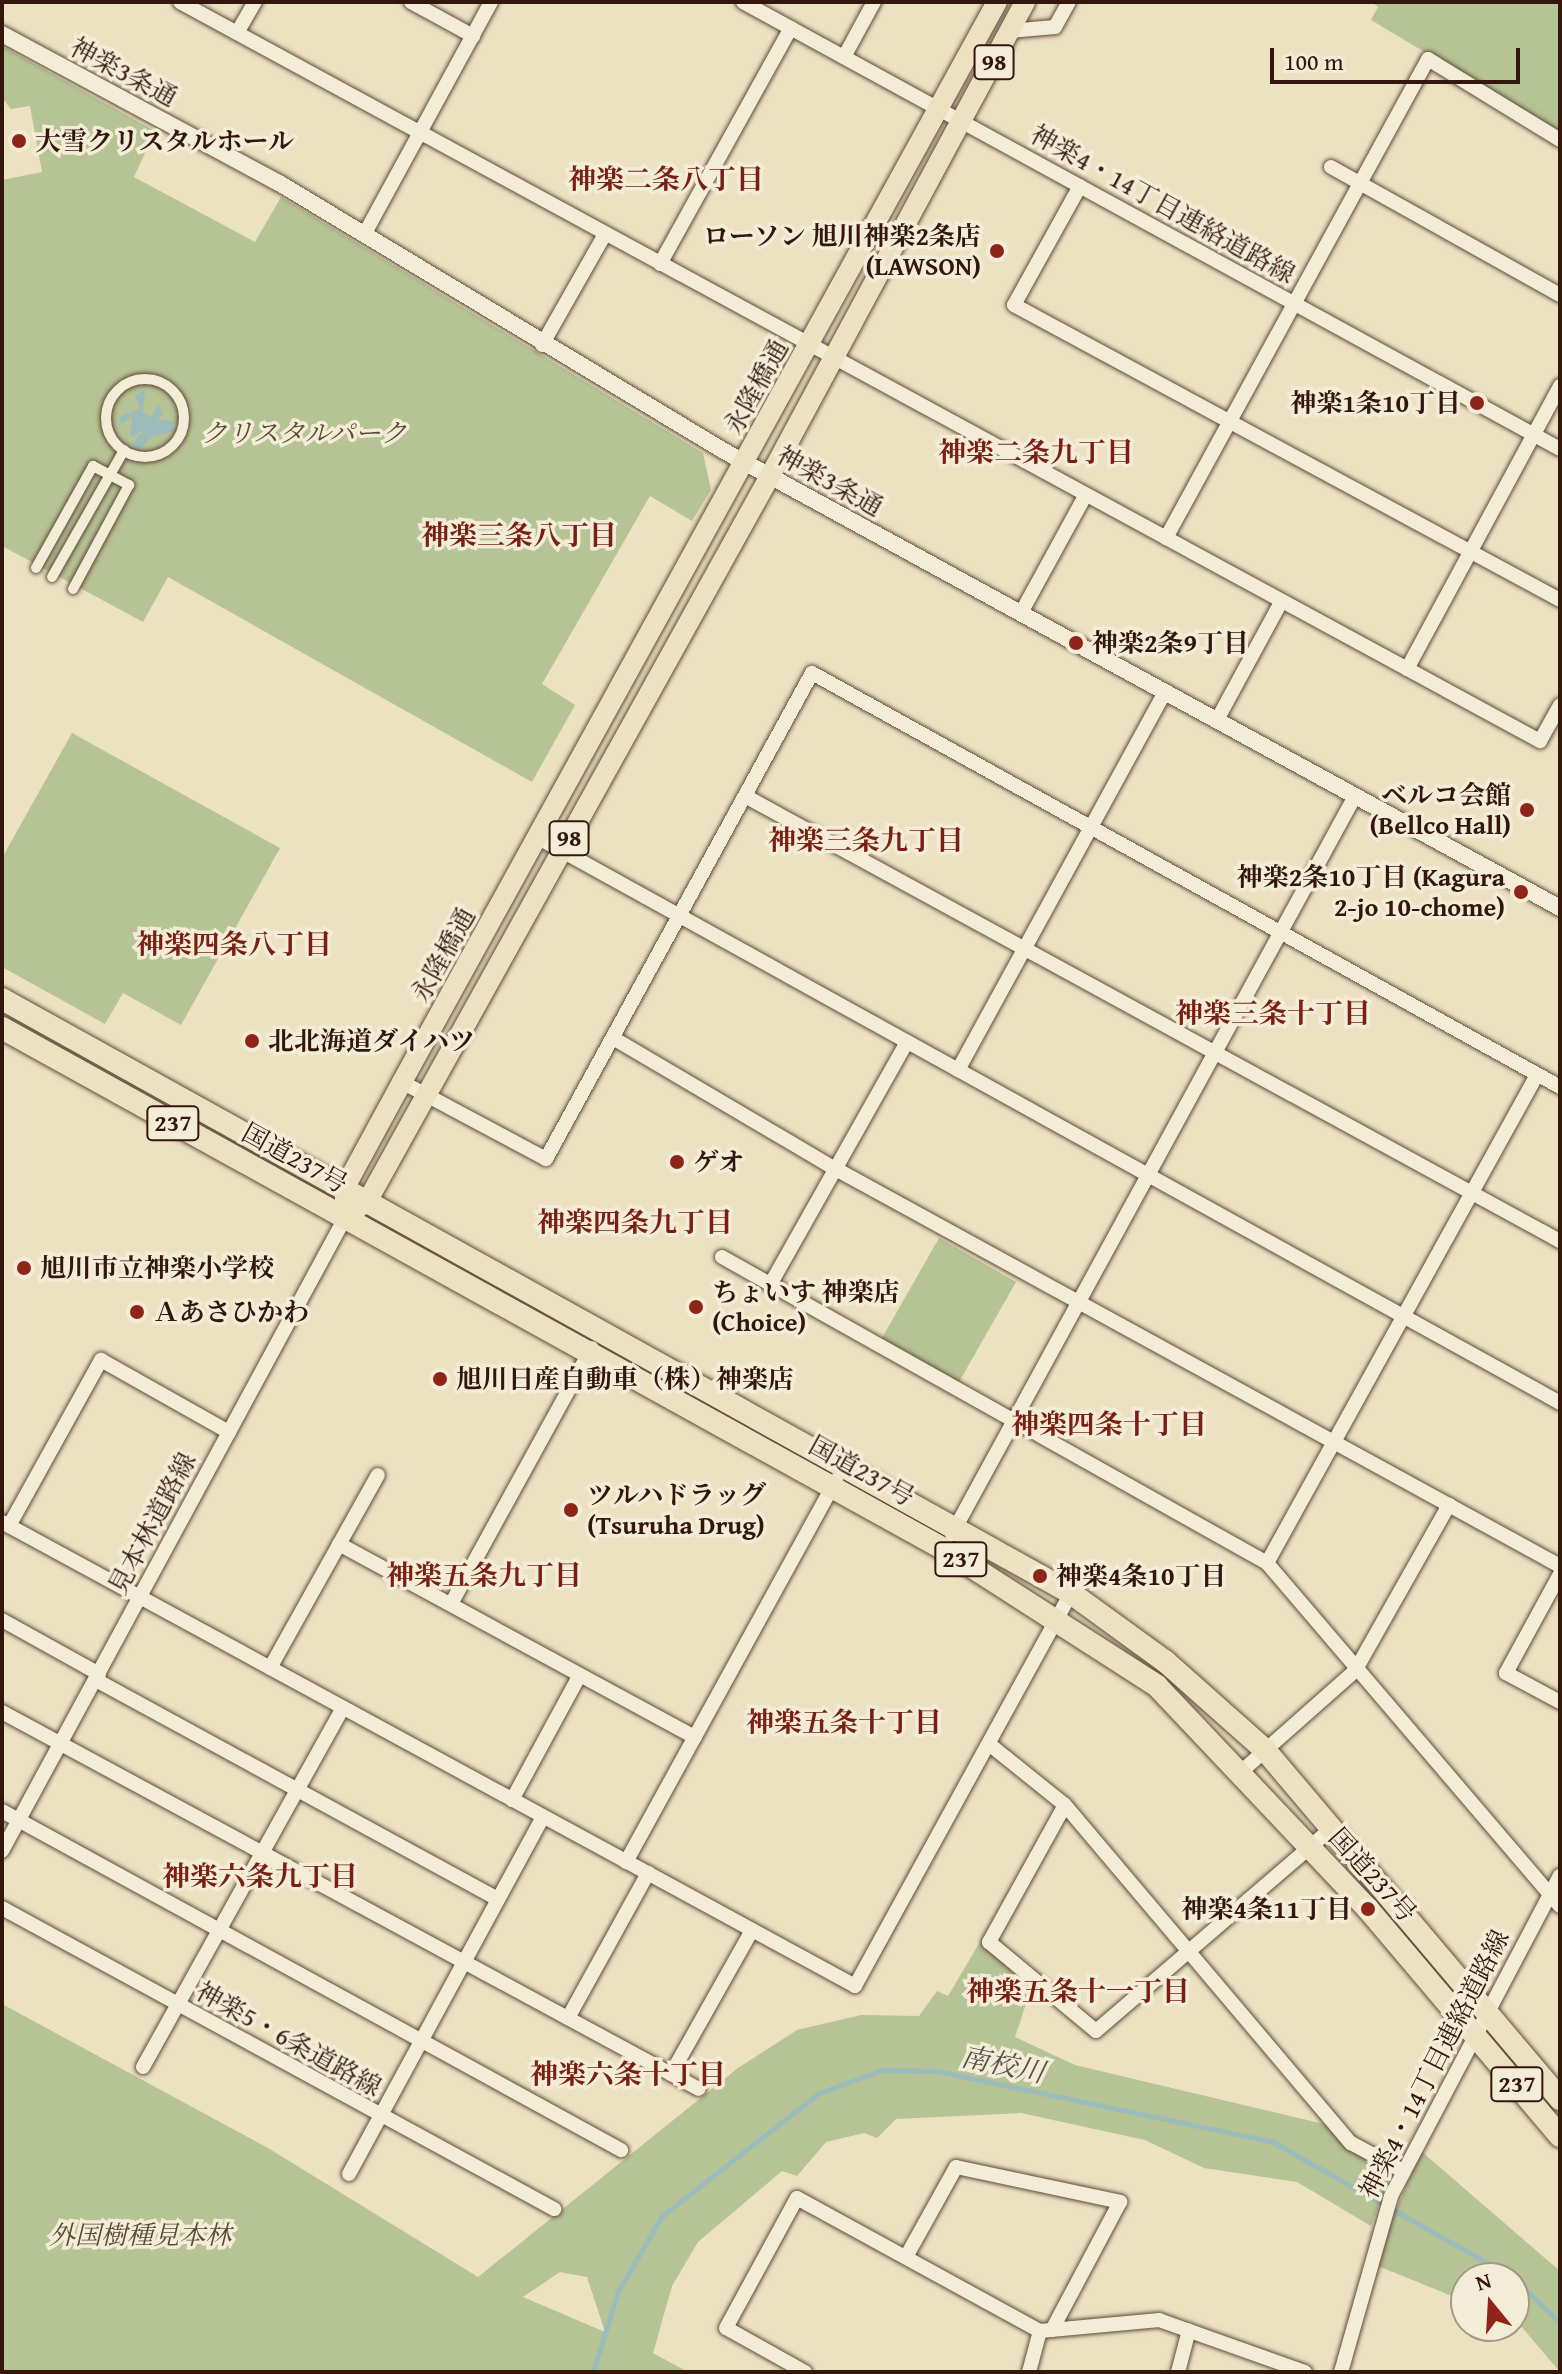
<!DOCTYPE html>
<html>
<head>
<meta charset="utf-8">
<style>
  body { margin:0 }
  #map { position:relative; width:1562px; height:2374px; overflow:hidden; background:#ece2c2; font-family:"Gentium Book Plus","Noto Serif JP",serif }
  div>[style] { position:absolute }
  .green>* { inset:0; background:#b6c394 }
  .water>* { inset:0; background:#9bbcbb }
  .stream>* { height:5px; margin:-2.5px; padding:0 2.5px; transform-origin:2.5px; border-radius:2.5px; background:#9bbcbb }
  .roads { filter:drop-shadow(0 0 2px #614a3a) drop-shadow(0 0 2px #614a3a) }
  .pedestrian>* { height:10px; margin:-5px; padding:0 5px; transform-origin:5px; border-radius:5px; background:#f3ecd7 }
  .pedestrian>.ring { margin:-5px; padding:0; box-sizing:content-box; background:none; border:10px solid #f3ecd7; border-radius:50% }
  .minor>* { height:14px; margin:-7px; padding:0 7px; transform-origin:7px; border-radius:7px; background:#f3ecd7 }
  .tertiary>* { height:16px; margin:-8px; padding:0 8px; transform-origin:8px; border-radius:8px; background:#f3ecd7 }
  .primary>* { height:20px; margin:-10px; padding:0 10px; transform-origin:10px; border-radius:10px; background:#ece2c2 }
  .trunk>* { height:22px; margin:-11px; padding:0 11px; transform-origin:11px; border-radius:11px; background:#ece2c2 }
  .dots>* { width:22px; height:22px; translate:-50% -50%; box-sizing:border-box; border:4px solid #f3ecd7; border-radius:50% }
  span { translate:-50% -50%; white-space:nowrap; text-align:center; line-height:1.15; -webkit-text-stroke:7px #f3ecd7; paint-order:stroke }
  .shield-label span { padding:2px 6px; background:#f3ecd7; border:2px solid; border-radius:6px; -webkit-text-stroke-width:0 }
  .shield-label { font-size:24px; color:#33170d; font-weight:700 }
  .street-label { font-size:26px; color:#33170d }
  .poi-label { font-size:26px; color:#33170d; font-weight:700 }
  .left { translate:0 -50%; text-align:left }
  .right { translate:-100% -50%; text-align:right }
  .park-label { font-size:26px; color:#5a4b36; font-style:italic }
  .neighbourhood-label { font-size:28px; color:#7a1f14; font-weight:700 }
  .water-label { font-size:28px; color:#57514a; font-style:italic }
  .frame { position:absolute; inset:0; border:4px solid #33170d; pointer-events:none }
  .north { position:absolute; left:1450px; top:2262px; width:80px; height:80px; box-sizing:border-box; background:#f3ecd7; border:2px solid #a69786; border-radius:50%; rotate:342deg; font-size:22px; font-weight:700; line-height:32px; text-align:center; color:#33170d }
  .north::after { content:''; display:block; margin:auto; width:28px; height:36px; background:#8f2418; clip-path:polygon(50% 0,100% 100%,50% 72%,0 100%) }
  .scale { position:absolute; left:1270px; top:48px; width:250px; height:36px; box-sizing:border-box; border:4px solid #33170d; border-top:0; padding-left:10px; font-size:24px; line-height:28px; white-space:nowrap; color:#33170d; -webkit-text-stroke:6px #f3ecd7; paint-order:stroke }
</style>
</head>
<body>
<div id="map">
  <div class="green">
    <i style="clip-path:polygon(1372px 2px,1560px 2px,1560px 133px,1371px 20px,1378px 7px)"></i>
    <i style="clip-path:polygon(2px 46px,155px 131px,134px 177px,255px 242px,281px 197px,703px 453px,711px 490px,692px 521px,650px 496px,542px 684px,575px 705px,532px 782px,168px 577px,143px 622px,2px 546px,2px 180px,42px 172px,30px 106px,11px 109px,2px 98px)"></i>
    <i style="clip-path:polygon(72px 733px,280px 848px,181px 1025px,123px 993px,105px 1024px,2px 967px,2px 858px)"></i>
    <i style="clip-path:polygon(939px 1238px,1016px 1282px,959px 1382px,882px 1338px)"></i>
    <i style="clip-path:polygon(evenodd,983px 1937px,1030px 1992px,1015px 2037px,1075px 2065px,1324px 2124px,1391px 2173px,1371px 2226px,1297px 2182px,1204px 2168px,1145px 2140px,1021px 2113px,896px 2119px,877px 2138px,864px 2133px,826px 2142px,797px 2176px,782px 2171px,698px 2242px,672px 2286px,653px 2353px,688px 2372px,2px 2372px,2px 2004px,268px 2148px,478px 2277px,738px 2068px,797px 2030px,861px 2015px,919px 2016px,937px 1991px,948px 1996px,983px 1937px,560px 2272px,587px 2277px,605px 2332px,523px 2297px,560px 2272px)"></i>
    <i style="clip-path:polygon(1421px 2151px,1560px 2271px,1560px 2372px,1514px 2318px,1514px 2278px,1466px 2278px,1466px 2288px,1452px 2296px,1373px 2264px)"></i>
  </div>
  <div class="water">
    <i style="clip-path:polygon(145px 390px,143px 412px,151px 417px,158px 405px,163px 414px,157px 419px,172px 421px,175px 431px,153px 436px,138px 451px,132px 444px,143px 431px,130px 437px,132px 416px,122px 424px,118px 417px,140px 409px,135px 395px)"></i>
  </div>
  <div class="stream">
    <i style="left:1514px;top:2278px;width:64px;rotate:44.4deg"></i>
    <i style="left:593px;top:2372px;width:85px;rotate:-72.8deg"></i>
    <i style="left:618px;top:2291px;width:87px;rotate:-59.6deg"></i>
    <i style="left:662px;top:2216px;width:199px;rotate:-38.1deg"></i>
    <i style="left:819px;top:2093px;width:67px;rotate:-20.1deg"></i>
    <i style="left:882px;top:2070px;width:55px;rotate:1deg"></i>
    <i style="left:937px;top:2071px;width:343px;rotate:11.9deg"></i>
    <i style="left:1273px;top:2142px;width:277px;rotate:29.4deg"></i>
  </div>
  <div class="roads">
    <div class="pedestrian">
      <i class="ring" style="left:106px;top:379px;width:68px;height:68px"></i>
      <i style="left:36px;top:568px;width:117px;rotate:-60.8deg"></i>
      <i style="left:93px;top:466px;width:41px;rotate:27.8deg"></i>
      <i style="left:129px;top:485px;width:118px;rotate:118.3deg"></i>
      <i style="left:52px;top:577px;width:146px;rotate:-60.4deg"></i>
    </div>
    <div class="minor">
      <i style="left:180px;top:2px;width:1548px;rotate:28.52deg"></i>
      <i style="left:1540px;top:741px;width:41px;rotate:-60.9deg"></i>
      <i style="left:411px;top:2px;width:71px;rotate:28.7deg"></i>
      <i style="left:743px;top:2px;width:931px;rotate:28.68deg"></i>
      <i style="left:1009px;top:31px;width:46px;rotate:-5deg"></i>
      <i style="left:1055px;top:27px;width:29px;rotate:-61deg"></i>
      <i style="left:237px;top:33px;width:36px;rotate:-60deg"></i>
      <i style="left:844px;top:57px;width:63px;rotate:-61.4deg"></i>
      <i style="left:1331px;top:167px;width:262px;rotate:29.2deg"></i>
      <i style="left:1080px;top:186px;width:136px;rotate:119deg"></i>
      <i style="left:1014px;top:305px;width:621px;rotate:28.38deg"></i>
      <i style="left:364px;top:235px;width:265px;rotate:-61.4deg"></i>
      <i style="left:660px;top:264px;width:270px;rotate:-61deg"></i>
      <i style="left:542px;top:345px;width:128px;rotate:-60.4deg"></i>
      <i style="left:1166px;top:538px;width:546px;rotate:-61.32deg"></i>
      <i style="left:1428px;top:59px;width:155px;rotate:31.5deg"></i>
      <i style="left:1021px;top:613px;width:133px;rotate:-61.3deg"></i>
      <i style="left:1407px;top:669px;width:322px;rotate:-61.6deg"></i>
      <i style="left:1217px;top:720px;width:134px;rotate:-61.5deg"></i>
      <i style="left:745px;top:796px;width:929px;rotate:28.64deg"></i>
      <i style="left:537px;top:837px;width:1169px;rotate:28.95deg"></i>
      <i style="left:613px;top:1038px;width:256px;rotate:30.5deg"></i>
      <i style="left:834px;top:1168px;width:828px;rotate:28.73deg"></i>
      <i style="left:958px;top:1070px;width:431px;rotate:-61.3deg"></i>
      <i style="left:402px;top:1082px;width:163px;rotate:28.1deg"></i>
      <i style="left:546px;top:1159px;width:554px;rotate:-61.31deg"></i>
      <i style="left:812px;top:673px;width:855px;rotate:28.96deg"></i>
      <i style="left:722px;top:1257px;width:625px;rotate:29.31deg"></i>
      <i style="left:1267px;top:1563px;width:451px;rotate:49.5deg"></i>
      <i style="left:770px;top:1285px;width:279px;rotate:-60.6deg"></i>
      <i style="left:2px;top:1522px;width:971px;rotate:28.54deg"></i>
      <i style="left:855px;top:1986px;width:448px;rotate:-61.2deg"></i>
      <i style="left:9px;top:1526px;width:190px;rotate:-61deg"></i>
      <i style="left:101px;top:1360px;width:147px;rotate:29.4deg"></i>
      <i style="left:952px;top:1534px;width:841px;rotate:-61.36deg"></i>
      <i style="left:339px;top:1544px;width:405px;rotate:28.5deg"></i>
      <i style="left:1267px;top:1563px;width:558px;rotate:-61.05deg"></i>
      <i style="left:1560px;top:1574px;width:113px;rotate:118.6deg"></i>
      <i style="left:1506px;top:1673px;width:61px;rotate:28.2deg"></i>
      <i style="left:451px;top:1604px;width:292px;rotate:-61.2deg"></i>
      <i style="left:2px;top:1620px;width:111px;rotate:29.1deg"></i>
      <i style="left:270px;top:1668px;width:221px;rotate:-60.8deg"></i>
      <i style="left:96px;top:1680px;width:458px;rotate:28.6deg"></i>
      <i style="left:2px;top:1712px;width:792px;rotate:28.41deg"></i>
      <i style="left:989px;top:1744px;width:97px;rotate:38.8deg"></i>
      <i style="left:1065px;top:1805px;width:443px;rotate:49.8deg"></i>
      <i style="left:1351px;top:2143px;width:59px;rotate:28.3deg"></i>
      <i style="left:1243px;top:1770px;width:149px;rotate:-41.5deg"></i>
      <i style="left:1355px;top:1671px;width:191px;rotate:-60.5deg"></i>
      <i style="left:512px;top:1800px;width:142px;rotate:-61.5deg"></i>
      <i style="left:1065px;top:1805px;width:157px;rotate:119deg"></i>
      <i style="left:989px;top:1942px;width:139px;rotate:39.8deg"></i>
      <i style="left:1096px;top:2031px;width:310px;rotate:-40.7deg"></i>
      <i style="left:2px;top:1811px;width:706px;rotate:28.71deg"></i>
      <i style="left:2px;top:1851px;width:720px;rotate:-61.55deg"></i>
      <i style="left:626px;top:1862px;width:436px;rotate:-61.2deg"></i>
      <i style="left:2px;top:1908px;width:629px;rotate:28.6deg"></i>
      <i style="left:568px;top:2018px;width:166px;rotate:-61.1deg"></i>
      <i style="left:143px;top:2067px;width:411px;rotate:-60.9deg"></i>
      <i style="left:671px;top:2074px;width:165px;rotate:-60.6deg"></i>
      <i style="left:349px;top:2174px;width:406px;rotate:-61.5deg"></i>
      <i style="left:906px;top:2257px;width:103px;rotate:-60.9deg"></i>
      <i style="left:956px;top:2167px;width:168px;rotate:12deg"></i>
      <i style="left:1120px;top:2202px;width:145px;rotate:118deg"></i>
      <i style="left:805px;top:2372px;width:90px;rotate:-150.9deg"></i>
      <i style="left:726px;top:2328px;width:148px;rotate:-61.4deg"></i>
      <i style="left:797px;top:2198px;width:277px;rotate:28.7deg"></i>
      <i style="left:1040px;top:2331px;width:120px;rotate:-5.3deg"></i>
      <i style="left:1159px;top:2320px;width:155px;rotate:19.6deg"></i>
      <i style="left:1029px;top:2372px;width:42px;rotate:-75deg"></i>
      <i style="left:1178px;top:2372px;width:43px;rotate:-75.3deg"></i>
      <i style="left:1341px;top:2372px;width:183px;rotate:-74.1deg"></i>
      <i style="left:1391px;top:2196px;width:362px;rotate:-62.2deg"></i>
    </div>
    <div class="tertiary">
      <i style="left:2px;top:34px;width:315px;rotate:28.3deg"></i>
      <i style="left:279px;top:183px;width:519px;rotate:31.06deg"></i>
      <i style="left:724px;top:451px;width:953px;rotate:28.66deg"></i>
    </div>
    <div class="primary">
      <i style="left:345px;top:1206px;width:19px;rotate:-90deg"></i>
      <i style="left:345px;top:1187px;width:119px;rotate:-61.5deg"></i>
      <i style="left:402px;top:1082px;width:1233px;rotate:-61.15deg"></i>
      <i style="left:354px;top:1211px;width:18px;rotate:-38deg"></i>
      <i style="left:368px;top:1200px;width:828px;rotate:-60.96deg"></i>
      <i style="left:770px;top:476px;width:538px;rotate:-61.72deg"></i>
    </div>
    <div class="trunk">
      <i style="left:2px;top:999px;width:1223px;rotate:29.06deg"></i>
      <i style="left:1071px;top:1593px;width:117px;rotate:36deg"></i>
      <i style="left:1166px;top:1662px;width:132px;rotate:41.6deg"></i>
      <i style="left:1265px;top:1750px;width:457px;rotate:49.8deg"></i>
      <i style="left:2px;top:1028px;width:1076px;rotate:28.95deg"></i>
      <i style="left:944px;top:1549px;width:253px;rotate:32.7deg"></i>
      <i style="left:1157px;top:1686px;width:307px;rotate:46.6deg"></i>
      <i style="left:1368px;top:1909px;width:297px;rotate:49.8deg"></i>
    </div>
  </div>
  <div class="dots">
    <i style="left:19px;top:141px;background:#8f2418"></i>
    <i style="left:997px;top:251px;background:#8f2418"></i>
    <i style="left:1477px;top:403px;background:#8f2418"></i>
    <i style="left:1076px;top:643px;background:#8f2418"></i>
    <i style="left:1527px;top:810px;background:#8f2418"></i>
    <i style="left:1521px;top:892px;background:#8f2418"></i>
    <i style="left:252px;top:1041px;background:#8f2418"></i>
    <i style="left:677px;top:1162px;background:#8f2418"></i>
    <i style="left:24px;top:1268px;background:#8f2418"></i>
    <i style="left:696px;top:1307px;background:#8f2418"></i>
    <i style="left:137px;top:1312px;background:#8f2418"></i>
    <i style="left:440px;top:1379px;background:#8f2418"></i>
    <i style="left:571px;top:1510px;background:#8f2418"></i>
    <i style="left:1040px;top:1576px;background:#8f2418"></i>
    <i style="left:1368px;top:1909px;background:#8f2418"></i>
  </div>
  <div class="shield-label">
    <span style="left:994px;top:62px">98</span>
    <span style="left:569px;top:838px">98</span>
    <span style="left:173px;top:1123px">237</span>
    <span style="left:961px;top:1559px">237</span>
    <span style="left:1517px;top:2084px">237</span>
  </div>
  <div class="street-label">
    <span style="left:124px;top:72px;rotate:28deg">神楽3条通</span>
    <span style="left:1163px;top:204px;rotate:29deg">神楽4・14丁目連絡道路線</span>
    <span style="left:756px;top:387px;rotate:-61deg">永隆橋通</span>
    <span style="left:830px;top:481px;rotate:29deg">神楽3条通</span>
    <span style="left:443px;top:955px;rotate:-61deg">永隆橋通</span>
    <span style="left:295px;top:1158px;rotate:29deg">国道237号</span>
    <span style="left:862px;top:1471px;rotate:29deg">国道237号</span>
    <span style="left:152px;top:1523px;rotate:-62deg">見本林道路線</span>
    <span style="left:1373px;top:1875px;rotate:48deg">国道237号</span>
    <span style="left:289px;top:2039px;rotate:29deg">神楽5・6条道路線</span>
    <span style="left:1434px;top:2064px;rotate:-63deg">神楽4・14丁目連絡道路線</span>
  </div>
  <div class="poi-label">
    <span class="left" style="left:35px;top:141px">大雪クリスタルホール</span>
    <span class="right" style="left:981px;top:251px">ローソン 旭川神楽2条店<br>(LAWSON)</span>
    <span class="right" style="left:1461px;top:403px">神楽1条10丁目</span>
    <span class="left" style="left:1092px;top:643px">神楽2条9丁目</span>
    <span class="right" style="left:1511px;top:810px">ベルコ会館<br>(Bellco Hall)</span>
    <span class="right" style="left:1505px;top:892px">神楽2条10丁目 (Kagura<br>2-jo 10-chome)</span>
    <span class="left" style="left:268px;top:1041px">北北海道ダイハツ</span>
    <span class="left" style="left:693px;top:1162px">ゲオ</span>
    <span class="left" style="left:40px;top:1268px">旭川市立神楽小学校</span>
    <span class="left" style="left:712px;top:1307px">ちょいす 神楽店<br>(Choice)</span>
    <span class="left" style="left:153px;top:1312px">Ａあさひかわ</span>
    <span class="left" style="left:456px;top:1379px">旭川日産自動車（株）神楽店</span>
    <span class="left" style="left:587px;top:1510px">ツルハドラッグ<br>(Tsuruha Drug)</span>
    <span class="left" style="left:1056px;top:1576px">神楽4条10丁目</span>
    <span class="right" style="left:1352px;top:1909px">神楽4条11丁目</span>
  </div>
  <div class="park-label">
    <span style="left:304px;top:433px">クリスタルパーク</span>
    <span style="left:140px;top:2235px">外国樹種見本林</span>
  </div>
  <div class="neighbourhood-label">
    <span style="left:666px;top:179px">神楽二条八丁目</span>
    <span style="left:1036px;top:452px">神楽二条九丁目</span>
    <span style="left:519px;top:535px">神楽三条八丁目</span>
    <span style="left:866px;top:840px">神楽三条九丁目</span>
    <span style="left:234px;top:944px">神楽四条八丁目</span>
    <span style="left:1273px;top:1013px">神楽三条十丁目</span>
    <span style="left:635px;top:1222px">神楽四条九丁目</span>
    <span style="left:1109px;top:1424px">神楽四条十丁目</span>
    <span style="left:484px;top:1575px">神楽五条九丁目</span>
    <span style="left:844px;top:1722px">神楽五条十丁目</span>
    <span style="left:260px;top:1876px">神楽六条九丁目</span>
    <span style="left:1078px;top:1991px">神楽五条十一丁目</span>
    <span style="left:628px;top:2074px">神楽六条十丁目</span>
  </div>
  <div class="water-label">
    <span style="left:1003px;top:2064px;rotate:12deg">南校川</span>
  </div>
  <div class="frame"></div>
  <div class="north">N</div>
  <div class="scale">100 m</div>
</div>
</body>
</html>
